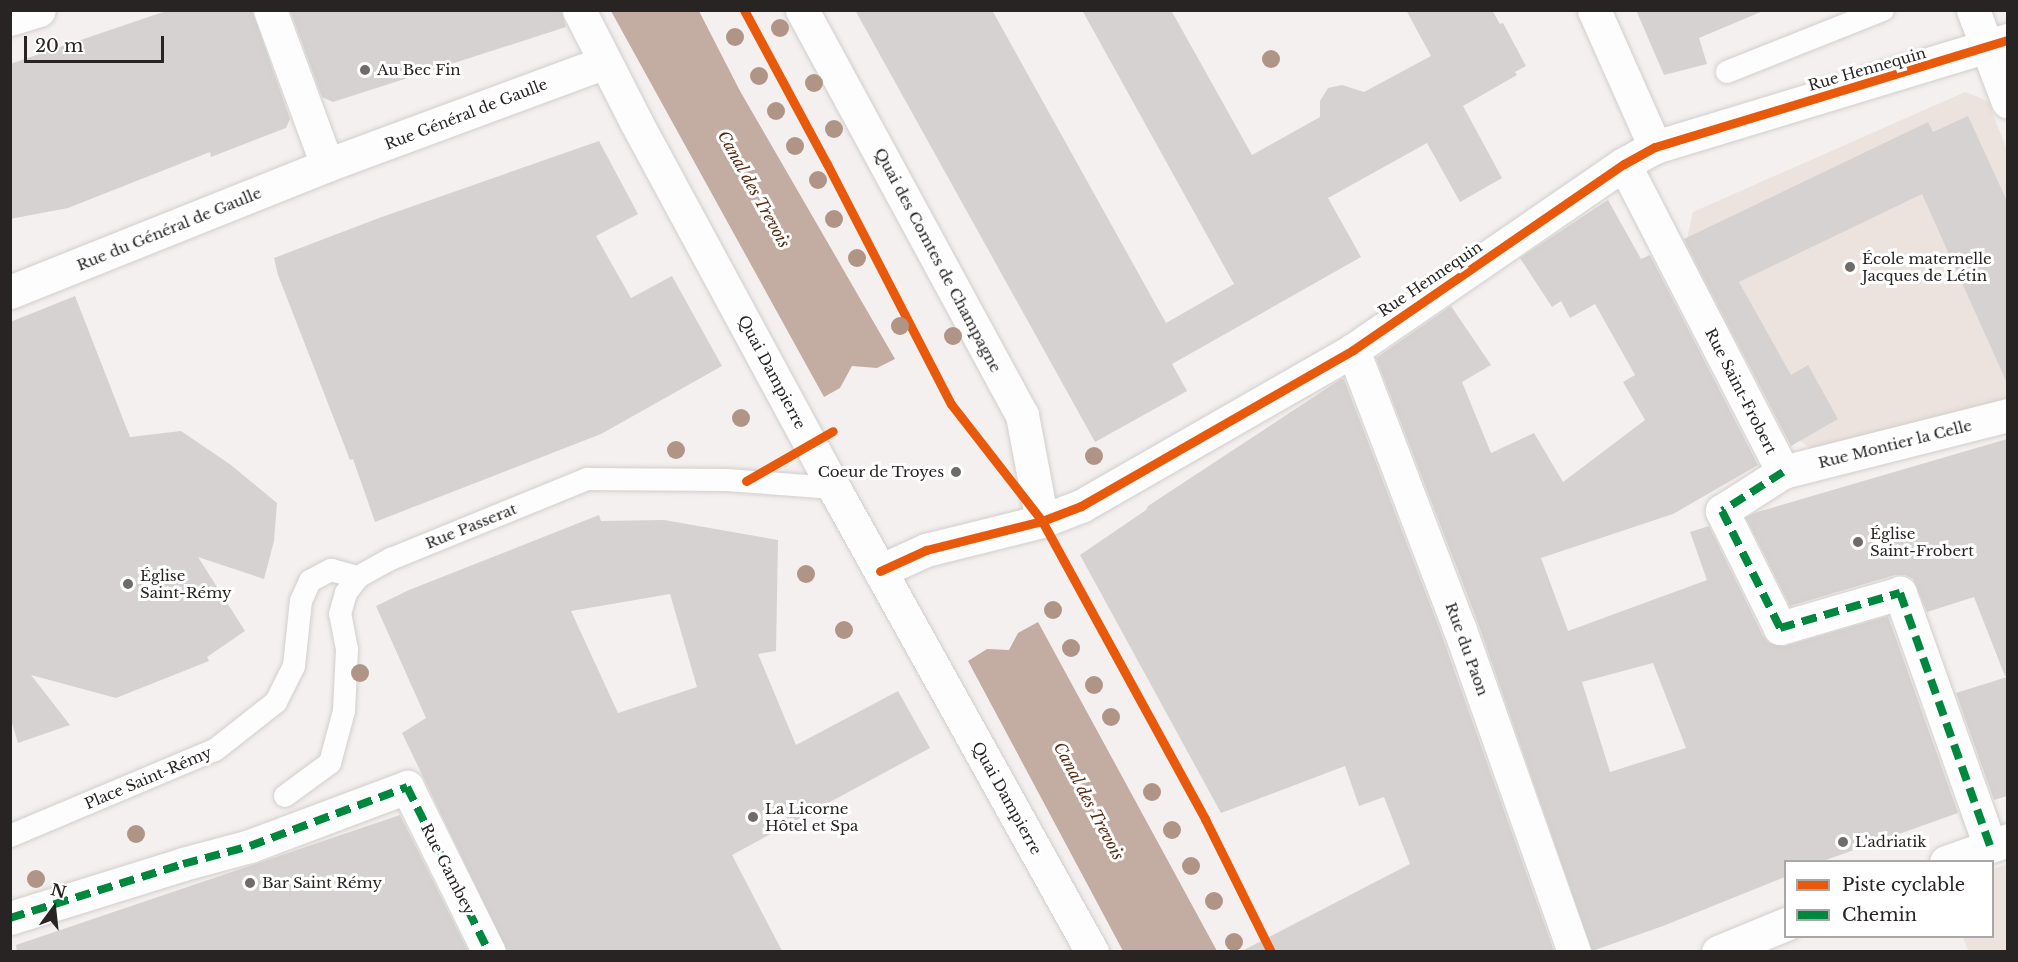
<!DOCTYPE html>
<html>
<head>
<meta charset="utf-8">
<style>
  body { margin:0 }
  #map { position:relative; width:2018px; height:962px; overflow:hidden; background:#f4f0ef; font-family:"Libre Baskerville",serif }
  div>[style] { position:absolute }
  .built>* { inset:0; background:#ede3de }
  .water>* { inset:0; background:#c3aca1 }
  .building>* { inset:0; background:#d5d2d1 }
  .roads { filter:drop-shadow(0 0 2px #d1cecd) drop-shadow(0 0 2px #d1cecd) }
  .lane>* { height:22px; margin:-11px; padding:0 11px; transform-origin:11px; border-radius:11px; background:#fdfdfd }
  .street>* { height:33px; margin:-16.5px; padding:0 16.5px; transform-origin:16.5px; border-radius:16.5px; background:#fdfdfd }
  .secondary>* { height:33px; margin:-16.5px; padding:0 16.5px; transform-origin:16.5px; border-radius:16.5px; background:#fdfdfd }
  .quiet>* { height:8px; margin-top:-4px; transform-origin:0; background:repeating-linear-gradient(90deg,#00873e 0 15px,transparent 0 23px) }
  .cycleway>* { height:9px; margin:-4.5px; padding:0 4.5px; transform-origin:4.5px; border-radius:4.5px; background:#e8590c }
  .trees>* { width:18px; height:18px; margin:-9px; border-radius:50%; background:#b09586 }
  .dots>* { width:16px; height:16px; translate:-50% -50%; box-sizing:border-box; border:3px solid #fff; border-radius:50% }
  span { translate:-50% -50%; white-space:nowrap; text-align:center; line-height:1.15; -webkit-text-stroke:6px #fff; paint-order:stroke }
  .street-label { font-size:15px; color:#272423 }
  .poi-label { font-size:15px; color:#272423 }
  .left { translate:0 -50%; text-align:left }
  .right { translate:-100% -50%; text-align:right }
  .water-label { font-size:16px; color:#592d14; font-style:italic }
  .frame { position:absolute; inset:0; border:12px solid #272423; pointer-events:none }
  .legend { position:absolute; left:1784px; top:860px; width:210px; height:78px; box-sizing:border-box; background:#fff; border:2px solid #a9a7a7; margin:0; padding:8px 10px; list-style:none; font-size:18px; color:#272423 }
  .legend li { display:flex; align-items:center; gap:12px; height:30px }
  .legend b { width:30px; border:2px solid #a9a7a7 }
  .north { position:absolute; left:24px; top:878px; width:60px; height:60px; -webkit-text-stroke:4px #fff; paint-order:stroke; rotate:15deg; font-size:16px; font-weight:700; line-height:24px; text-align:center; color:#272423 }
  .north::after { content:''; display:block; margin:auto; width:21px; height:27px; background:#272423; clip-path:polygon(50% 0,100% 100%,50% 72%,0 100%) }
  .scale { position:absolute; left:24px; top:36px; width:140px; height:27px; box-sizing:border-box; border:3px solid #272423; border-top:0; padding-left:8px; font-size:18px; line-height:21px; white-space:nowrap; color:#272423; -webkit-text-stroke:4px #fff; paint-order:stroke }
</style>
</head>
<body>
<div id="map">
  <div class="built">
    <i style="clip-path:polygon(1965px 92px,1988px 101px,2007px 150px,2007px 398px,1819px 453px,1800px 441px,1770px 387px,1763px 390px,1684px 252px,1693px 212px)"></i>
    <i style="clip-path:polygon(2007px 864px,2007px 951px,1968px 951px,1963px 937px,1992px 936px,1993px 869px)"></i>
  </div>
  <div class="water">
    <i style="clip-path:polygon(611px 11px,699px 11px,740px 91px,895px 359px,877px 368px,852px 366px,840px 388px,824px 397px)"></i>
    <i style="clip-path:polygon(1038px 622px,1217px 951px,1123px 951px,968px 661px,987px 649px,1009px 650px,1018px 633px)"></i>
  </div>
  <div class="building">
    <i style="clip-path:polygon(169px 10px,252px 10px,290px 119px,286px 128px,211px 157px,210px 152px,68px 208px,10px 219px,10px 64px)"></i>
    <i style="clip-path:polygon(290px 10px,561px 10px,566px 27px,333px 102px,322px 97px)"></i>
    <i style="clip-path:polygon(855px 10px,992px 10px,1166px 323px,1234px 284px,1082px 10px,1171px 10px,1252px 155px,1320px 117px,1320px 101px,1328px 88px,1342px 85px,1364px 92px,1431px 56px,1406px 10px,1492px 10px,1500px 24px,1503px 23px,1526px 66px,1515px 72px,1517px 75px,1463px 106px,1502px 178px,1460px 202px,1427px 143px,1328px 198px,1361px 257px,1172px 364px,1187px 391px,1095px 442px)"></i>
    <i style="clip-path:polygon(1636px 10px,1763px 10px,1763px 11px,1699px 38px,1707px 64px,1664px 75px)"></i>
    <i style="clip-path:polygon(1968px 116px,2007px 201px,2007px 383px,1922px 194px,1739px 282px,1791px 375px,1808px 365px,1838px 419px,1791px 446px,1684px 239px,1928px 122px,1933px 132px)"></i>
    <i style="clip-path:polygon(599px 141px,638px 214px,596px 236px,631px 298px,672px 276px,722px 366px,601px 434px,375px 522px,353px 459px,350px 460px,278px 275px,274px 258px,379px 218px)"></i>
    <i style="clip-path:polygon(evenodd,1608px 200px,1641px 259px,1650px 255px,1758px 465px,1673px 514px,1541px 558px,1568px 631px,1707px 580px,1690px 532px,1709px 526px,1763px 636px,1769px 643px,1785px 646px,1888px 616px,1958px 813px,1823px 861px,1785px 861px,1785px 877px,1663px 926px,1592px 951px,1477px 620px,1376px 358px,1451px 306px,1491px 365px,1462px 382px,1491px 453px,1534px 433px,1563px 482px,1645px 420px,1623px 382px,1635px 375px,1595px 304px,1570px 318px,1561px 301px,1552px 307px,1520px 258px,1608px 200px,1653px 663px,1686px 748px,1610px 772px,1582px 682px,1653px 663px)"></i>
    <i style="clip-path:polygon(75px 296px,130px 437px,181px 431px,231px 465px,277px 503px,274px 541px,264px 579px,198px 557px,245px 631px,207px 657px,209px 661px,116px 698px,31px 675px,70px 725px,18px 743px,10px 716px,10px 322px)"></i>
    <i style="clip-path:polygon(1341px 379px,1344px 379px,1441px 633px,1554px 951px,1242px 951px,1410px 864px,1384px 797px,1359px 806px,1345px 766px,1221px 813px,1080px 555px,1146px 510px,1148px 506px)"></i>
    <i style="clip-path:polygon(2007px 439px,2007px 676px,2005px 676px,1974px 597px,1927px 612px,1913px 579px,1905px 575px,1895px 575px,1790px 606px,1746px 518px,1754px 513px)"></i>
    <i style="clip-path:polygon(evenodd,599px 515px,601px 521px,664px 520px,778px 540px,776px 651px,758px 654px,796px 745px,898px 691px,930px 748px,732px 855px,782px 951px,507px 951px,402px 733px,426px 718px,376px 606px,409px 590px,599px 515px,670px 594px,697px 687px,618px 713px,571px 611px,670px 594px)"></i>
    <i style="clip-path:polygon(2007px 677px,2007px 796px,1994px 800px,1956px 693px)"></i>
    <i style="clip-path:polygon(400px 815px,468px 951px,17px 951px,16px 945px)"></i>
  </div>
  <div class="roads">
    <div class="lane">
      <i style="left:1727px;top:72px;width:168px;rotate:-21.7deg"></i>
      <i style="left:285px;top:796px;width:56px;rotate:-36.3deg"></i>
      <i style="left:330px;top:763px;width:54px;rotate:-74.9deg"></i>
      <i style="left:344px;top:711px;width:62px;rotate:-87.2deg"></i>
      <i style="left:347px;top:649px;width:36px;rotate:-101deg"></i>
      <i style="left:340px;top:614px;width:22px;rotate:-74deg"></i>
      <i style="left:346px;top:593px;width:20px;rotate:-53deg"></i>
      <i style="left:358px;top:577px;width:38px;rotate:-29deg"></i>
      <i style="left:391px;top:559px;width:212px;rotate:-22.2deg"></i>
      <i style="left:587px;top:479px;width:140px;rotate:0.4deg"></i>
      <i style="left:727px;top:480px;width:107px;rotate:4.3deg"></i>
      <i style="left:10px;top:836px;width:222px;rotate:-22.8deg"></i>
      <i style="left:215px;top:750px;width:78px;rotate:-38.2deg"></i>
      <i style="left:276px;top:702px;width:40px;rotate:-63.4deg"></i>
      <i style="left:294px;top:666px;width:65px;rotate:-83.9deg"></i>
      <i style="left:301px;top:601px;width:22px;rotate:-66deg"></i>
      <i style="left:310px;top:581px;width:24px;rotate:-28deg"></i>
      <i style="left:331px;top:570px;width:28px;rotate:15deg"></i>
    </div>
    <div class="street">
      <i style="left:270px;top:10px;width:165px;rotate:69.8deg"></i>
      <i style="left:802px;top:10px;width:461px;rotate:61.5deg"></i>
      <i style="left:1022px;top:415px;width:108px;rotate:79.3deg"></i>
      <i style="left:1594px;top:10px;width:150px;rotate:66deg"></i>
      <i style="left:1973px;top:10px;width:98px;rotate:69.2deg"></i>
      <i style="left:10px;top:19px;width:30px;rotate:-17deg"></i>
      <i style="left:1624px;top:164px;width:347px;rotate:62.7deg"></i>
      <i style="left:10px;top:292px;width:341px;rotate:-21.8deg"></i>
      <i style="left:327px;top:165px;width:296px;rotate:-20.3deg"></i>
      <i style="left:1353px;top:350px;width:297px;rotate:69.1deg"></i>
      <i style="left:1459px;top:627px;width:345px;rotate:70.5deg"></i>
      <i style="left:880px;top:571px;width:51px;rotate:-24.5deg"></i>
      <i style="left:926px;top:550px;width:120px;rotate:-14deg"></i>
      <i style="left:1042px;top:521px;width:42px;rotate:-21deg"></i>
      <i style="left:1081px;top:506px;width:314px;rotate:-29.8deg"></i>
      <i style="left:1353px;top:350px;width:329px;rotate:-34.5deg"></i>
      <i style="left:1624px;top:164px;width:35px;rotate:-29deg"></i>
      <i style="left:1655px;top:147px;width:369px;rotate:-16.9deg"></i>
      <i style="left:1990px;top:846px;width:269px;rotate:-109.6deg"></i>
      <i style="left:1900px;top:593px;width:125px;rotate:163.7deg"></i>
      <i style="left:1780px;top:628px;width:131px;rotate:-116.4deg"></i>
      <i style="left:1722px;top:511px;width:72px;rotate:-32.6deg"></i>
      <i style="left:1783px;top:472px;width:232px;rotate:-14.2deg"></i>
      <i style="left:1946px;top:862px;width:66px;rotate:-19.5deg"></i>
      <i style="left:10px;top:918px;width:181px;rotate:-17.3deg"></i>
      <i style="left:183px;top:864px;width:69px;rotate:-15deg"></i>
      <i style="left:250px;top:846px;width:168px;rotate:-20.6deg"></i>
      <i style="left:407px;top:787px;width:184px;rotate:63.6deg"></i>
      <i style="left:1718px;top:952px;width:74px;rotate:-22.4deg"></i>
    </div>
    <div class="secondary">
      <i style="left:579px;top:10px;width:126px;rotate:63deg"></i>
      <i style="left:636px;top:122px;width:416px;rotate:61.6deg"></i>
      <i style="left:834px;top:488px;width:531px;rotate:60.92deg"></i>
    </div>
  </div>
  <div class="quiet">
    <i style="left:1783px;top:472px;width:72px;rotate:147.4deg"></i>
    <i style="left:1722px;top:511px;width:131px;rotate:63.6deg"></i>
    <i style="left:1780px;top:628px;width:125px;rotate:-16.3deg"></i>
    <i style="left:1900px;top:593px;width:269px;rotate:70.4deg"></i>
    <i style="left:10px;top:918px;width:181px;rotate:-17.3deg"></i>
    <i style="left:183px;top:864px;width:69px;rotate:-15deg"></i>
    <i style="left:250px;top:846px;width:168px;rotate:-20.6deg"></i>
    <i style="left:407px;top:787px;width:184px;rotate:63.6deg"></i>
  </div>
  <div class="cycleway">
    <i style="left:744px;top:10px;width:175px;rotate:61.7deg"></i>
    <i style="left:827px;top:164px;width:270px;rotate:62.7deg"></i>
    <i style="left:951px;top:404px;width:148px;rotate:52.1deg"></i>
    <i style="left:1042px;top:521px;width:340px;rotate:61.3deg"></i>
    <i style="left:1205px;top:819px;width:148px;rotate:63.6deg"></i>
    <i style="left:746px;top:481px;width:100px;rotate:-29.9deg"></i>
    <i style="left:880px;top:571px;width:51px;rotate:-24.5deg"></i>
    <i style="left:926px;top:550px;width:120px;rotate:-14deg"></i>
    <i style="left:1042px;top:521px;width:42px;rotate:-21deg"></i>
    <i style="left:1081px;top:506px;width:314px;rotate:-29.8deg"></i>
    <i style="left:1353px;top:350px;width:329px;rotate:-34.5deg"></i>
    <i style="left:1624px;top:164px;width:35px;rotate:-29deg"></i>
    <i style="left:1655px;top:147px;width:369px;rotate:-16.9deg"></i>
  </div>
  <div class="trees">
    <i style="left:780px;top:28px"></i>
    <i style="left:735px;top:37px"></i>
    <i style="left:1271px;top:59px"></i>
    <i style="left:759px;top:76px"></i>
    <i style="left:814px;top:83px"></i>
    <i style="left:776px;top:111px"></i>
    <i style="left:834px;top:129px"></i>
    <i style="left:795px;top:146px"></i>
    <i style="left:818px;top:180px"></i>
    <i style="left:834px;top:219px"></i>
    <i style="left:857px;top:258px"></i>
    <i style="left:900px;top:326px"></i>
    <i style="left:953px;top:336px"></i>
    <i style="left:741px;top:418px"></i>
    <i style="left:676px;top:450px"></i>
    <i style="left:1094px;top:456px"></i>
    <i style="left:806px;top:574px"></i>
    <i style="left:1053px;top:610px"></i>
    <i style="left:844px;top:630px"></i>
    <i style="left:1071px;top:648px"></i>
    <i style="left:360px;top:673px"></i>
    <i style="left:1094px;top:685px"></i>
    <i style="left:1111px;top:717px"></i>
    <i style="left:1152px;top:792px"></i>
    <i style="left:1172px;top:830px"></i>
    <i style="left:136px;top:834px"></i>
    <i style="left:1191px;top:866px"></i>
    <i style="left:36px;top:879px"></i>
    <i style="left:1214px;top:901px"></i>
    <i style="left:1234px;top:942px"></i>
  </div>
  <div class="dots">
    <i style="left:365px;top:70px;background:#6f6b6a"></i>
    <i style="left:1850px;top:267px;background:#6f6b6a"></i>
    <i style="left:956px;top:472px;background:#6f6b6a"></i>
    <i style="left:1858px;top:542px;background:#6f6b6a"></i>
    <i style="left:128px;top:584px;background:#6f6b6a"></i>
    <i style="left:753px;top:817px;background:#6f6b6a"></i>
    <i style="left:1843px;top:842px;background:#6f6b6a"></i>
    <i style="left:250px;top:883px;background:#6f6b6a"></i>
  </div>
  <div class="street-label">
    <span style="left:1867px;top:69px;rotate:-16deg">Rue Hennequin</span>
    <span style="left:466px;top:114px;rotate:-21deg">Rue Général de Gaulle</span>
    <span style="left:169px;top:229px;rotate:-22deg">Rue du Général de Gaulle</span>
    <span style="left:938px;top:260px;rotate:62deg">Quai des Comtes de Champagne</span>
    <span style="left:1430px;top:279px;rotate:-34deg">Rue Hennequin</span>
    <span style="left:772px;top:372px;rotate:62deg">Quai Dampierre</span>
    <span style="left:1741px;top:391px;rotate:63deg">Rue Saint-Frobert</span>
    <span style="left:1895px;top:444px;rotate:-14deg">Rue Montier la Celle</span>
    <span style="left:471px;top:526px;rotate:-22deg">Rue Passerat</span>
    <span style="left:1467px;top:649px;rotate:70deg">Rue du Paon</span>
    <span style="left:148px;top:778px;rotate:-23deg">Place Saint-Rémy</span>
    <span style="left:1007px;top:798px;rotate:61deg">Quai Dampierre</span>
    <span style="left:448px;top:869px;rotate:63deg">Rue Gambey</span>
  </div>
  <div class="poi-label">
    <span class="left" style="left:377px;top:70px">Au Bec Fin</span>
    <span class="left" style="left:1862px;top:267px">École maternelle<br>Jacques de Létin</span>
    <span class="right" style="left:944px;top:472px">Coeur de Troyes</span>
    <span class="left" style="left:1870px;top:542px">Église<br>Saint-Frobert</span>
    <span class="left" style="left:140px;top:584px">Église<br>Saint-Rémy</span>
    <span class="left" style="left:765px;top:817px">La Licorne<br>Hôtel et Spa</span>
    <span class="left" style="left:1855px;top:842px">L'adriatik</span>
    <span class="left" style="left:262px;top:883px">Bar Saint Rémy</span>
  </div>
  <div class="water-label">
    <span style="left:754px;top:189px;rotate:61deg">Canal des Trevois</span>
    <span style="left:1089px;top:801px;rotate:62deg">Canal des Trevois</span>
  </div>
  <div class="frame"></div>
  <ul class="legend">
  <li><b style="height:8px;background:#e8590c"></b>Piste cyclable</li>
  <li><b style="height:8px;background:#00873e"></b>Chemin</li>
  </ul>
  <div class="north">N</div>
  <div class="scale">20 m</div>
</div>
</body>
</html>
